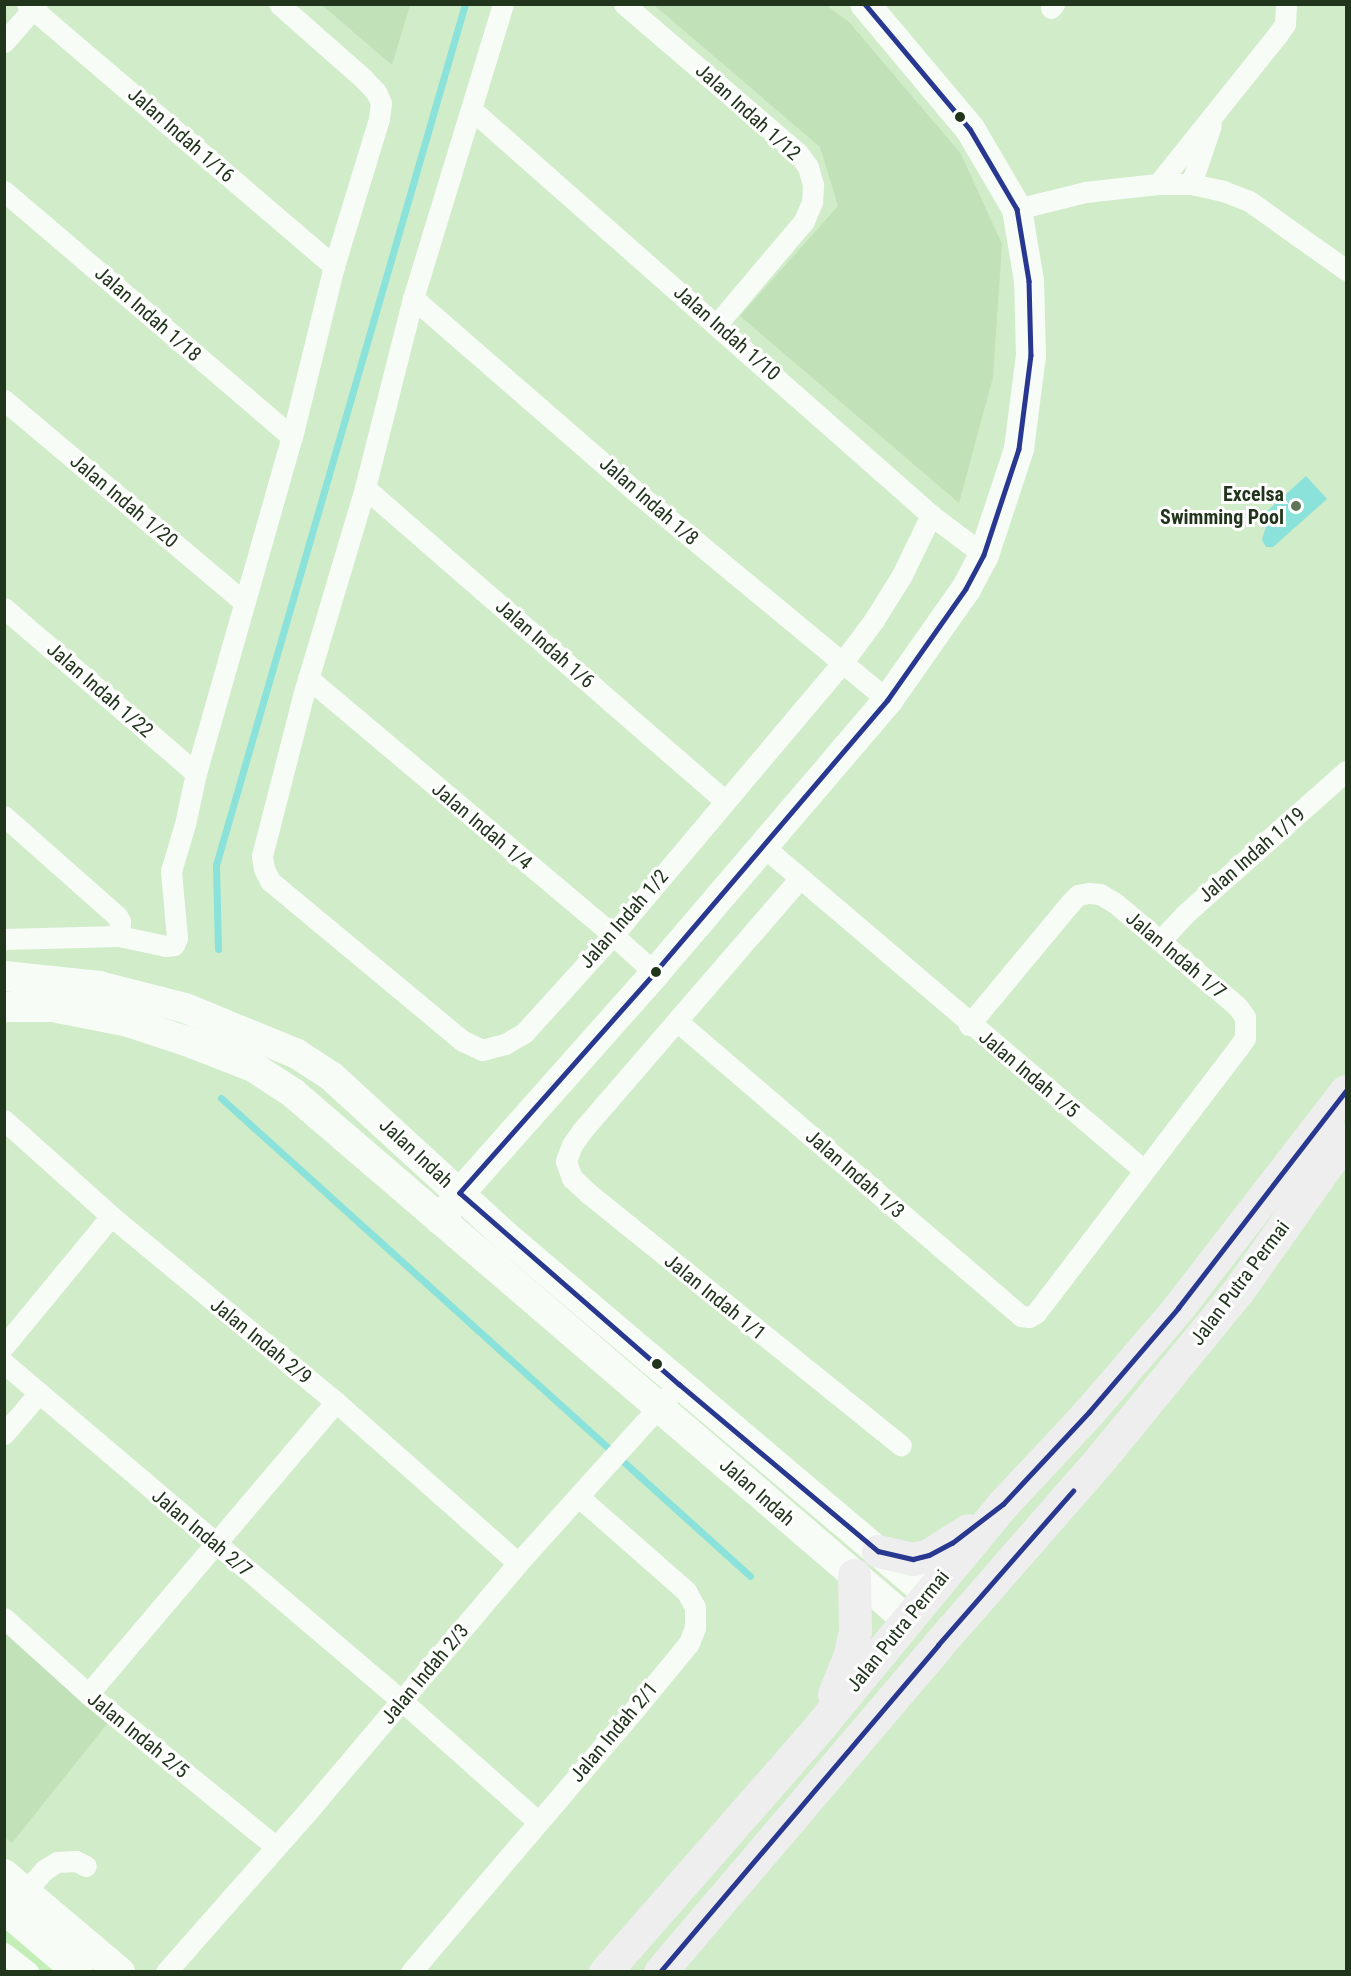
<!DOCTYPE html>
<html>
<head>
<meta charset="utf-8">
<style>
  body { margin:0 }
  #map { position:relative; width:1351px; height:1976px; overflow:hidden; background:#d0ecc9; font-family:"Roboto Condensed",sans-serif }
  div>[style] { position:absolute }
  .built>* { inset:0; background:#c3eeb7 }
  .green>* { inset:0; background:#c1e1b9 }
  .water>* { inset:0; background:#8ae2da }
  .stream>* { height:7px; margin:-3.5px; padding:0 3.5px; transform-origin:3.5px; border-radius:3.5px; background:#8ae2da }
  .street>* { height:21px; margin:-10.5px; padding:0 10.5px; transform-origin:10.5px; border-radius:10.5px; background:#f8fcf7 }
  .secondary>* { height:30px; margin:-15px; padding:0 15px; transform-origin:15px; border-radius:15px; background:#f8fcf7 }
  .primary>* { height:33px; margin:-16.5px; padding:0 16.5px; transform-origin:16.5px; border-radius:16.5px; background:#efeeef }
  .bus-1>* { height:4.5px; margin:-2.25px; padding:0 2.25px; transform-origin:2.25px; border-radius:2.25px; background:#283890 }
  .dots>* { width:16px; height:16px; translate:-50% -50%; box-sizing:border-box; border:3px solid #fff; border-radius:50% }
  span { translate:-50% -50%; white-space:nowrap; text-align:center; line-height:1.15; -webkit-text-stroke:6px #fff; paint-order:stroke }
  .street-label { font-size:20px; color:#21351c }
  .poi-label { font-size:20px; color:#21351c; font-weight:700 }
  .right { translate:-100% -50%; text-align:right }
  .frame { position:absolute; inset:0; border:6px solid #21351c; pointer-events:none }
</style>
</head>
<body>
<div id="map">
  <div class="built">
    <i style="clip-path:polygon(5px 1928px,56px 1971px,5px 1971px)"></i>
  </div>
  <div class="green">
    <i style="clip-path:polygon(322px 5px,410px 5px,392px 65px)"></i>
    <i style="clip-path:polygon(654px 5px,826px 5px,849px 22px,961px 154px,1002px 244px,993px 377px,959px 503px,740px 316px,838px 206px,820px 147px)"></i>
    <i style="clip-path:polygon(4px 1626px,111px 1719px,12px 1843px,4px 1837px)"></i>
  </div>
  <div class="water">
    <i style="clip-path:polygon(1306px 476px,1327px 499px,1273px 547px,1266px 547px,1262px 540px,1266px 526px,1265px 513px)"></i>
  </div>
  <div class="stream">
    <i style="left:218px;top:949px;width:84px;rotate:-91.4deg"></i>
    <i style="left:216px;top:865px;width:896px;rotate:-73.87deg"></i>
    <i style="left:221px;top:1098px;width:713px;rotate:42.1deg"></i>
  </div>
  <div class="street">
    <i style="left:27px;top:4px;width:404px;rotate:40.5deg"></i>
    <i style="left:503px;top:4px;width:307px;rotate:107deg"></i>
    <i style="left:413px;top:298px;width:196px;rotate:104.2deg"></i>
    <i style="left:365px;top:488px;width:217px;rotate:106.6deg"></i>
    <i style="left:303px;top:696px;width:165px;rotate:104.4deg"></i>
    <i style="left:262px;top:856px;width:13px;rotate:81deg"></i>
    <i style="left:264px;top:869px;width:13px;rotate:63deg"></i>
    <i style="left:270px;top:881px;width:251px;rotate:39.7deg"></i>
    <i style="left:463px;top:1041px;width:21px;rotate:25deg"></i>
    <i style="left:482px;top:1050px;width:24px;rotate:-15deg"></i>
    <i style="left:505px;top:1044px;width:22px;rotate:-30deg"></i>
    <i style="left:524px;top:1033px;width:132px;rotate:-47.8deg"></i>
    <i style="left:613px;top:935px;width:356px;rotate:-49.9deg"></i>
    <i style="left:842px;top:663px;width:54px;rotate:-53.3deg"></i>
    <i style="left:874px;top:620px;width:53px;rotate:-58.1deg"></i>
    <i style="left:902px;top:575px;width:67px;rotate:-64.2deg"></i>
    <i style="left:624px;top:4px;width:229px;rotate:40.6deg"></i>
    <i style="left:798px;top:153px;width:17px;rotate:54deg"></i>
    <i style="left:808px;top:167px;width:19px;rotate:74deg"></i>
    <i style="left:813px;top:185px;width:17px;rotate:93deg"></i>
    <i style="left:812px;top:202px;width:21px;rotate:113deg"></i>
    <i style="left:804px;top:221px;width:135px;rotate:130.2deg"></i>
    <i style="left:1051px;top:8px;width:5px;rotate:-53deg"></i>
    <i style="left:4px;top:42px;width:50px;rotate:-49deg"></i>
    <i style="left:472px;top:110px;width:612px;rotate:41.42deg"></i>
    <i style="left:931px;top:515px;width:66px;rotate:37deg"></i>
    <i style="left:1158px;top:184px;width:192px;rotate:-51.3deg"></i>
    <i style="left:1278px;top:34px;width:12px;rotate:-55deg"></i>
    <i style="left:1285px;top:24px;width:20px;rotate:-87deg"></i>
    <i style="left:1191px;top:184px;width:62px;rotate:-71.3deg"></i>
    <i style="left:4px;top:191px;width:379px;rotate:40.5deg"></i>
    <i style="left:1017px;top:209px;width:70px;rotate:-14deg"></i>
    <i style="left:1085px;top:192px;width:73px;rotate:-6.3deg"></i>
    <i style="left:1158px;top:184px;width:33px"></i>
    <i style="left:1191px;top:184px;width:33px;rotate:12deg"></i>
    <i style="left:1223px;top:191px;width:28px;rotate:21deg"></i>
    <i style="left:1249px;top:201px;width:119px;rotate:35.4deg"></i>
    <i style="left:413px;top:298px;width:302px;rotate:41deg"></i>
    <i style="left:641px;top:496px;width:320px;rotate:39.6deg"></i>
    <i style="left:4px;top:400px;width:314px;rotate:40.1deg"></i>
    <i style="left:365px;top:488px;width:477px;rotate:41deg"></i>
    <i style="left:4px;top:608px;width:253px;rotate:40.7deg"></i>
    <i style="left:308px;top:678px;width:399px;rotate:40.1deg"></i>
    <i style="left:613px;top:935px;width:57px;rotate:42.1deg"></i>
    <i style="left:4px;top:816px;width:151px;rotate:41.5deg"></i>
    <i style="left:117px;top:916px;width:6px;rotate:59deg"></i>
    <i style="left:120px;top:921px;width:15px;rotate:94deg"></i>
    <i style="left:764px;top:847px;width:497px;rotate:40.4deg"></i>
    <i style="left:800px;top:878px;width:334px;rotate:130.8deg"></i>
    <i style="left:582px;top:1131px;width:17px;rotate:126deg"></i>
    <i style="left:572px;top:1145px;width:17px;rotate:111deg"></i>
    <i style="left:566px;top:1161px;width:18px;rotate:71deg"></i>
    <i style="left:572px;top:1178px;width:22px;rotate:43deg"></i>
    <i style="left:588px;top:1193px;width:402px;rotate:38.9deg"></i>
    <i style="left:4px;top:939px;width:115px;rotate:-1.5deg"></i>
    <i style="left:119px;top:936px;width:48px;rotate:12deg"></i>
    <i style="left:166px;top:946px;width:8px;rotate:-7deg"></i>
    <i style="left:174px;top:945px;width:8px;rotate:-67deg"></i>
    <i style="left:177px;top:938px;width:67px;rotate:-95.1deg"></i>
    <i style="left:171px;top:871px;width:49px;rotate:-73.4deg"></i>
    <i style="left:185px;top:824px;width:52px;rotate:-77.8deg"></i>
    <i style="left:196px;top:773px;width:349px;rotate:-74.1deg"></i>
    <i style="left:292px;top:437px;width:176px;rotate:-76.2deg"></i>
    <i style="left:334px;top:266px;width:154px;rotate:-73deg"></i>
    <i style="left:379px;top:119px;width:16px;rotate:-83deg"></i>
    <i style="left:381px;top:103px;width:12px;rotate:-114deg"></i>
    <i style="left:376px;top:92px;width:18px;rotate:-133deg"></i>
    <i style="left:364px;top:79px;width:113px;rotate:-138.6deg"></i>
    <i style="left:1160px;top:941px;width:37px;rotate:-47deg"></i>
    <i style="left:1185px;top:914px;width:215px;rotate:-41.6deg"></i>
    <i style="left:678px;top:1022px;width:452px;rotate:40.6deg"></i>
    <i style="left:1021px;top:1316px;width:8px;rotate:7deg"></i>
    <i style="left:1029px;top:1317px;width:8px;rotate:-30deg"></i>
    <i style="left:1036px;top:1313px;width:333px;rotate:-52.7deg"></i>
    <i style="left:1238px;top:1048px;width:12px;rotate:-55deg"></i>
    <i style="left:1245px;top:1038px;width:21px;rotate:-90deg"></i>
    <i style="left:1245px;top:1017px;width:14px;rotate:-126deg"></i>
    <i style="left:1237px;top:1006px;width:160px;rotate:-139.8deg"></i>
    <i style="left:1115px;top:903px;width:17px;rotate:-149deg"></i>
    <i style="left:1100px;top:894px;width:11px;rotate:-175deg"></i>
    <i style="left:1089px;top:893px;width:11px;rotate:170deg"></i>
    <i style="left:1078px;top:895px;width:10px;rotate:135deg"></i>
    <i style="left:1071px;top:902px;width:160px;rotate:129.7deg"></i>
    <i style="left:4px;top:1120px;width:144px;rotate:41.9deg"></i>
    <i style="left:111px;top:1216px;width:292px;rotate:39.6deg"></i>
    <i style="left:336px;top:1402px;width:243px;rotate:41.5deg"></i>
    <i style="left:4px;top:1346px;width:168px;rotate:-50.5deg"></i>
    <i style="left:4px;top:1363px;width:522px;rotate:40.34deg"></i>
    <i style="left:402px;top:1701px;width:181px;rotate:41.6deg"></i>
    <i style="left:4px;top:1434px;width:54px;rotate:-49.5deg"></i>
    <i style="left:4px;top:1618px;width:113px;rotate:42.1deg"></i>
    <i style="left:88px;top:1694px;width:242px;rotate:39.1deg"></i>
    <i style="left:88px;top:1694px;width:383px;rotate:-49.7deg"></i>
    <i style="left:25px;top:1892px;width:29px;rotate:-49deg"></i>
    <i style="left:44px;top:1870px;width:15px;rotate:-32deg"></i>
    <i style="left:57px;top:1862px;width:19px;rotate:-3deg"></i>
    <i style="left:76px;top:1861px;width:11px;rotate:27deg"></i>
    <i style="left:4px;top:1953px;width:31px;rotate:38deg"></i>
    <i style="left:166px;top:1972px;width:222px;rotate:-48.6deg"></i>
    <i style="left:313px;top:1805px;width:317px;rotate:-49.7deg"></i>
    <i style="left:518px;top:1563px;width:241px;rotate:-48deg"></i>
    <i style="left:411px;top:1972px;width:344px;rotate:-49.6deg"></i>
    <i style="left:634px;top:1710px;width:87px;rotate:-50.6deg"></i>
    <i style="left:689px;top:1643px;width:17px;rotate:-69deg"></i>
    <i style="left:695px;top:1627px;width:20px;rotate:-90deg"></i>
    <i style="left:695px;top:1607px;width:18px;rotate:-119deg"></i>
    <i style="left:686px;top:1591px;width:142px;rotate:-138.7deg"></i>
  </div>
  <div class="secondary">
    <i style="left:4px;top:976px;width:96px;rotate:6deg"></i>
    <i style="left:99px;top:986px;width:89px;rotate:14.3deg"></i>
    <i style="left:185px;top:1008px;width:121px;rotate:22.3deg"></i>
    <i style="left:297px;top:1054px;width:40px;rotate:32.9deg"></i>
    <i style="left:331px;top:1076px;width:241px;rotate:42.5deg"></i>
    <i style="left:509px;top:1239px;width:549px;rotate:40.27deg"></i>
    <i style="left:4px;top:1007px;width:49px"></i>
    <i style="left:53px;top:1007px;width:76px;rotate:11.3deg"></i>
    <i style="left:128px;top:1022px;width:61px;rotate:18.1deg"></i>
    <i style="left:186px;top:1041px;width:72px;rotate:21.2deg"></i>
    <i style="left:253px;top:1067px;width:48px;rotate:33deg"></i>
    <i style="left:293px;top:1093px;width:809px;rotate:40.64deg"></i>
    <i style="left:440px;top:1220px;width:34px;rotate:-53deg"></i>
    <i style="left:460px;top:1193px;width:294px;rotate:-48.4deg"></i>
    <i style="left:655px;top:973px;width:359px;rotate:-49.5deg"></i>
    <i style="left:888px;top:700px;width:136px;rotate:-54.9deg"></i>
    <i style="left:966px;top:589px;width:38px;rotate:-62deg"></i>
    <i style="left:984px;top:555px;width:112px;rotate:-71.7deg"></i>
    <i style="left:1019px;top:449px;width:95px;rotate:-82.7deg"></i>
    <i style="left:1031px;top:355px;width:74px;rotate:-91.5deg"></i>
    <i style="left:1029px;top:281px;width:73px;rotate:-99.5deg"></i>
    <i style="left:1017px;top:209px;width:93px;rotate:-120.4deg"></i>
    <i style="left:970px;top:129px;width:163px;rotate:-130deg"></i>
    <i style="left:4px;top:1874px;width:152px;rotate:40.2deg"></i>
    <i style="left:4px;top:1909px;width:97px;rotate:40.4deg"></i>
  </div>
  <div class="primary">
    <i style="left:878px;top:1551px;width:36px;rotate:13deg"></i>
    <i style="left:913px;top:1559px;width:16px;rotate:-14deg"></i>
    <i style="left:929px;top:1555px;width:46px;rotate:-32.7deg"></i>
    <i style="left:834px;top:1694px;width:40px;rotate:-68deg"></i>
    <i style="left:849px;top:1657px;width:27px;rotate:-77deg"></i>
    <i style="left:855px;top:1631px;width:56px;rotate:-91deg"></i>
    <i style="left:605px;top:1972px;width:327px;rotate:-48.8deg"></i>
    <i style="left:820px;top:1726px;width:288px;rotate:-50.5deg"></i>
    <i style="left:1003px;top:1504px;width:126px;rotate:-46.9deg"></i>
    <i style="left:1089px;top:1412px;width:137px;rotate:-49.4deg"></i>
    <i style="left:1178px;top:1308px;width:274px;rotate:-52.3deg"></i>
    <i style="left:660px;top:1972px;width:429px;rotate:-49.6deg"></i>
    <i style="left:938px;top:1645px;width:249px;rotate:-48.9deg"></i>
    <i style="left:1102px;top:1457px;width:215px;rotate:-50.7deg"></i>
    <i style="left:1238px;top:1291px;width:187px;rotate:-54.8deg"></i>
  </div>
  <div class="bus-1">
    <i style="left:865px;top:4px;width:163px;rotate:50deg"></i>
    <i style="left:970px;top:129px;width:93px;rotate:59.6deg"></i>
    <i style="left:1017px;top:209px;width:73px;rotate:80.5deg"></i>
    <i style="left:1029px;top:281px;width:74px;rotate:88.5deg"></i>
    <i style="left:1031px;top:355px;width:95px;rotate:97.3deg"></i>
    <i style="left:1019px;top:449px;width:112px;rotate:108.3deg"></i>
    <i style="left:984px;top:555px;width:38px;rotate:118deg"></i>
    <i style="left:966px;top:589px;width:136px;rotate:125.1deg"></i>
    <i style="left:888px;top:700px;width:359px;rotate:130.5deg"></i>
    <i style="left:655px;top:973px;width:294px;rotate:131.6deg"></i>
    <i style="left:460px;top:1193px;width:291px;rotate:41.1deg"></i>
    <i style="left:679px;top:1384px;width:260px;rotate:40deg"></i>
    <i style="left:878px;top:1551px;width:36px;rotate:13deg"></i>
    <i style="left:913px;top:1559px;width:16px;rotate:-14deg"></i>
    <i style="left:929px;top:1555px;width:26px;rotate:-28deg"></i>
    <i style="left:952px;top:1543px;width:64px;rotate:-37.4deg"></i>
    <i style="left:1003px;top:1504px;width:126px;rotate:-46.9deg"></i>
    <i style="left:1089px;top:1412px;width:137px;rotate:-49.4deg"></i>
    <i style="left:1178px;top:1308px;width:274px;rotate:-52.3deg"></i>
    <i style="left:660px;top:1972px;width:429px;rotate:-49.6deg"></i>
    <i style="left:938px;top:1645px;width:205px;rotate:-48.8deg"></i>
  </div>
  <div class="dots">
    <i style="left:960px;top:117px;background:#21351c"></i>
    <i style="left:1296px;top:506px;background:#5e7559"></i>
    <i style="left:656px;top:972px;background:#21351c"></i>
    <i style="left:657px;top:1364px;background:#21351c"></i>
  </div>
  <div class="street-label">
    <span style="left:748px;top:112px;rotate:42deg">Jalan Indah 1/12</span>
    <span style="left:181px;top:135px;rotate:41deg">Jalan Indah 1/16</span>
    <span style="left:148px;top:314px;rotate:41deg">Jalan Indah 1/18</span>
    <span style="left:727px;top:333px;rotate:41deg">Jalan Indah 1/10</span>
    <span style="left:124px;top:501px;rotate:40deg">Jalan Indah 1/20</span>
    <span style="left:649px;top:501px;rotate:41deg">Jalan Indah 1/8</span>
    <span style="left:545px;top:644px;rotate:41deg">Jalan Indah 1/6</span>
    <span style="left:100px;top:690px;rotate:41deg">Jalan Indah 1/22</span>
    <span style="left:482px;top:826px;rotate:40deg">Jalan Indah 1/4</span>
    <span style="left:1252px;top:855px;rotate:-41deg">Jalan Indah 1/19</span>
    <span style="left:624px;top:919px;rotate:-49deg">Jalan Indah 1/2</span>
    <span style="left:1176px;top:955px;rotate:40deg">Jalan Indah 1/7</span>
    <span style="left:1029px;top:1074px;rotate:40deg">Jalan Indah 1/5</span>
    <span style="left:416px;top:1153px;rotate:43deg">Jalan Indah</span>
    <span style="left:855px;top:1174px;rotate:41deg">Jalan Indah 1/3</span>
    <span style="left:1240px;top:1283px;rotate:-53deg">Jalan Putra Permai</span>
    <span style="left:715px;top:1297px;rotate:39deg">Jalan Indah 1/1</span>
    <span style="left:261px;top:1341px;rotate:39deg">Jalan Indah 2/9</span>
    <span style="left:757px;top:1492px;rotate:41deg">Jalan Indah</span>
    <span style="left:202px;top:1533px;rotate:40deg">Jalan Indah 2/7</span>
    <span style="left:898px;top:1631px;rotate:-51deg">Jalan Putra Permai</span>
    <span style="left:425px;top:1674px;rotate:-50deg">Jalan Indah 2/3</span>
    <span style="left:614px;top:1732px;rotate:-50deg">Jalan Indah 2/1</span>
    <span style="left:138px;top:1735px;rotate:39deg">Jalan Indah 2/5</span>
  </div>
  <div class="poi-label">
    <span class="right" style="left:1284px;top:506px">Excelsa<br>Swimming Pool</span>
  </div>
  <div class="frame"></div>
</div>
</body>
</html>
